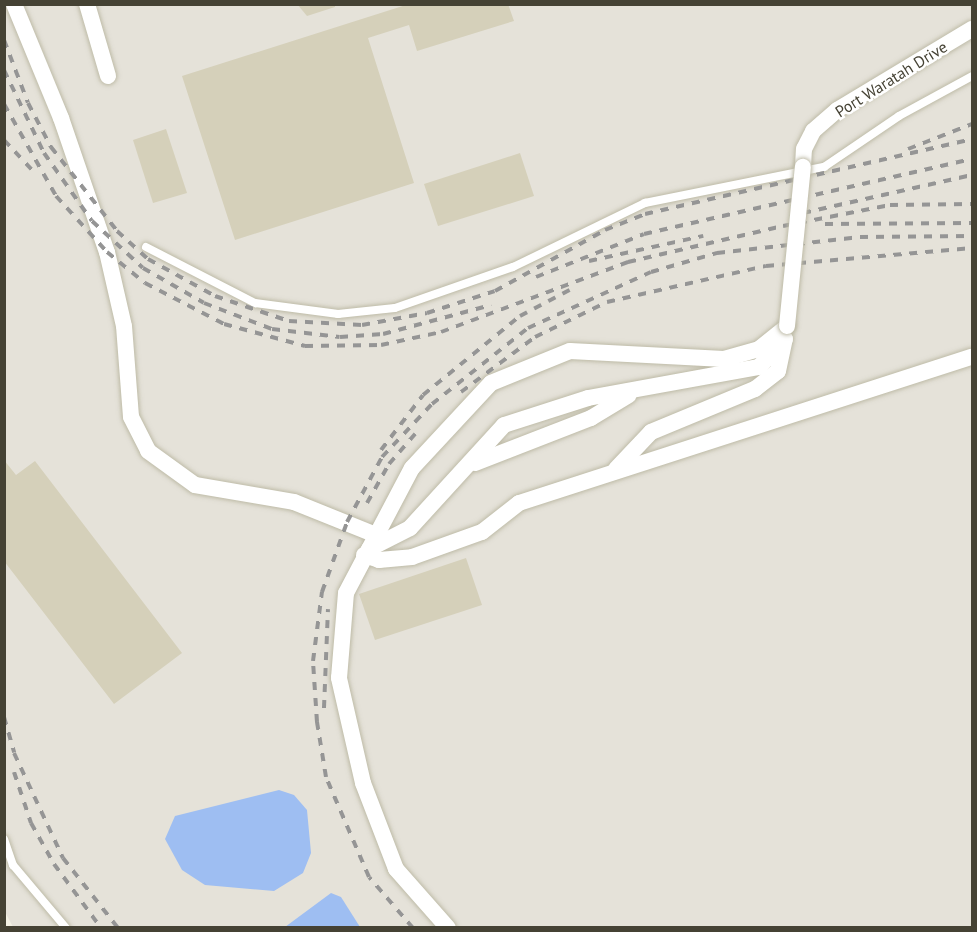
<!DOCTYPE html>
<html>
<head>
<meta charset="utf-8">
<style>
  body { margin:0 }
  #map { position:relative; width:977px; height:932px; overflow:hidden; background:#f3f1e4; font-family:"PT Sans",sans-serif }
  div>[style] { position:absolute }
  .industrial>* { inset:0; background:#e5e2d9 }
  .water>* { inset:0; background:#9ebef2 }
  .building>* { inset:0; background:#d5d0ba }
  .roads { filter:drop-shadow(0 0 2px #bebba7) drop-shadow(0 0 2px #bebba7) }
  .lane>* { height:8px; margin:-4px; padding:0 4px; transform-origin:4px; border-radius:4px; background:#fff }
  .street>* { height:16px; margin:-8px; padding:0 8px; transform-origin:8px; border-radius:8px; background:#fff }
  .rail>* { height:4px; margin-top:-2px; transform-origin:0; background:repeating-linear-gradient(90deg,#959595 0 8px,transparent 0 16px) }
  .bridges { filter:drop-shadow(0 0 2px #bebba7) drop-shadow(0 0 2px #bebba7) }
  .street-bridge>* { height:16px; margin:-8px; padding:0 8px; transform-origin:8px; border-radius:8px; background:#fff }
  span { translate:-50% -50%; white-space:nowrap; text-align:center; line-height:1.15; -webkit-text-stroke:5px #fff; paint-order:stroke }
  .street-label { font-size:16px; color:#454234 }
  .frame { position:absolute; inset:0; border:6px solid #454234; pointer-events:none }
</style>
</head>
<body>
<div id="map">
  <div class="industrial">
    <i style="clip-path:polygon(4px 5px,972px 5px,972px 927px,13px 927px,4px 910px)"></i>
  </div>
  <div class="water">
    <i style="clip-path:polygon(279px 790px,294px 795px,307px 810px,311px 853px,303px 873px,274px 891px,205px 885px,182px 870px,165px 839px,175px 816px)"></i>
    <i style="clip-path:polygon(331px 893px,341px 897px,360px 927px,285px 927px)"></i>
  </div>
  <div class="building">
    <i style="clip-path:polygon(297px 4px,335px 4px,335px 7px,307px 16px)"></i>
    <i style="clip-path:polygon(409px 4px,508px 4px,514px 21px,417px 51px,409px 25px,368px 38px,414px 183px,235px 240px,182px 76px)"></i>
    <i style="clip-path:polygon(166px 129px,187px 193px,153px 203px,133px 140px)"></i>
    <i style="clip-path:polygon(520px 153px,534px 196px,438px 226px,424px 184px)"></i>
    <i style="clip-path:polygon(4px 460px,16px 475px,35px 461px,182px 653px,114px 704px,4px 561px)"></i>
    <i style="clip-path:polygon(466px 558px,482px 605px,375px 640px,359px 594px)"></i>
  </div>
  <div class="roads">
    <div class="lane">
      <i style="left:146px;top:247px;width:123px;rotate:27.2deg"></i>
      <i style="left:255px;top:303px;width:84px;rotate:7.5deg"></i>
      <i style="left:338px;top:314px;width:57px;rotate:-6deg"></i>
      <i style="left:395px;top:308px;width:125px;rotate:-19.2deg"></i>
      <i style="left:513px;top:267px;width:147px;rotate:-25.9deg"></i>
      <i style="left:645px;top:203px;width:183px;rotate:-11.4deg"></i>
      <i style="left:824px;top:167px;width:91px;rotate:-34.2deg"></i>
      <i style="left:899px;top:116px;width:83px;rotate:-28.7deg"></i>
      <i style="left:4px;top:839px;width:28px;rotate:71deg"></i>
      <i style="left:13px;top:865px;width:82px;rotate:49.9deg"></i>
    </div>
    <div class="street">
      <i style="left:14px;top:4px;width:123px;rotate:67.6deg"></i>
      <i style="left:61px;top:118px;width:142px;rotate:71.1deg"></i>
      <i style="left:107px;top:252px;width:76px;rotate:77.1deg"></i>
      <i style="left:124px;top:326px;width:91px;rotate:85.6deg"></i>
      <i style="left:131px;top:417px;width:38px;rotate:63deg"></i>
      <i style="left:148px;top:451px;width:58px;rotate:35.9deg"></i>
      <i style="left:195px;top:485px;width:100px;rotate:9.7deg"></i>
      <i style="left:294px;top:502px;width:88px;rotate:21.9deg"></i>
      <i style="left:87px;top:4px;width:75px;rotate:73.7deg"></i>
      <i style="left:803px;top:167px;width:18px;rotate:-87deg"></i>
      <i style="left:804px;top:149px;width:20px;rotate:-63deg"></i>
      <i style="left:813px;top:131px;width:32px;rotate:-41deg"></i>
      <i style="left:837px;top:110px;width:157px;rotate:-31deg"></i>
      <i style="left:475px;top:463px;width:124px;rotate:-21.2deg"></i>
      <i style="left:591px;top:418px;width:44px;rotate:-31.2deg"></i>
      <i style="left:616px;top:469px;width:51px;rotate:-46.6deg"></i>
      <i style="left:651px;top:432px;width:113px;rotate:-22.5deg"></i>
      <i style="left:755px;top:389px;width:29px;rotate:-38deg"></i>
      <i style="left:778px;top:371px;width:33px;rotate:-78deg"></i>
      <i style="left:369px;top:549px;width:46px;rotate:-27.1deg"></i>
      <i style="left:410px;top:528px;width:139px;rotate:-47.6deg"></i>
      <i style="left:504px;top:425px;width:88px;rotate:-17.8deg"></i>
      <i style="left:588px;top:398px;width:174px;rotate:-10.3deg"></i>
      <i style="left:759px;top:367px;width:38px;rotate:-47deg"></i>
      <i style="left:364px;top:555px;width:16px;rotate:18deg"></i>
      <i style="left:379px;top:560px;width:33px;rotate:-5deg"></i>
      <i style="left:412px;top:557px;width:74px;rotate:-19.7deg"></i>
      <i style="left:482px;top:532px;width:47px;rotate:-38.1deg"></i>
      <i style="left:519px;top:503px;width:476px;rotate:-17.9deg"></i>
      <i style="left:448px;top:928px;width:79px;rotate:-131.4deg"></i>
      <i style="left:396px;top:869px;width:92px;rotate:-111deg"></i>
      <i style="left:363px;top:783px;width:108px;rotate:-102.9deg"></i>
      <i style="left:339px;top:678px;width:85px;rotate:-85.3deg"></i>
      <i style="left:346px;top:593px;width:141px;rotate:-62.2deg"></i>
      <i style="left:412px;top:468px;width:116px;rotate:-47.1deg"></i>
      <i style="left:491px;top:383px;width:85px;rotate:-22.1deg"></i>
      <i style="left:570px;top:351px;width:154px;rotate:3deg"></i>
      <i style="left:724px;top:359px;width:36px;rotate:-16deg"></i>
      <i style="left:759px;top:349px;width:36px;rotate:-39deg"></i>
    </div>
  </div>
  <div class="rail">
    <i style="left:4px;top:40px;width:67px;rotate:69.1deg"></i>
    <i style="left:28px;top:103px;width:50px;rotate:62.4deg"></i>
    <i style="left:51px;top:147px;width:107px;rotate:51.8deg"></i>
    <i style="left:117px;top:231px;width:42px;rotate:42.1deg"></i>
    <i style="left:148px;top:259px;width:77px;rotate:28.9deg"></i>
    <i style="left:215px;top:296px;width:78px;rotate:18.7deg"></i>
    <i style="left:289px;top:321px;width:73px;rotate:3.1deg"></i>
    <i style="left:362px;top:325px;width:66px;rotate:-10.5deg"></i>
    <i style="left:427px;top:313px;width:71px;rotate:-17.9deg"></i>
    <i style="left:495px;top:291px;width:126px;rotate:-29deg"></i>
    <i style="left:605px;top:230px;width:43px;rotate:-21.8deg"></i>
    <i style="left:645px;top:214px;width:335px;rotate:-12.9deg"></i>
    <i style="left:4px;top:70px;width:92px;rotate:64.3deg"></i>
    <i style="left:44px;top:153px;width:83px;rotate:54.8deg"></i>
    <i style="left:92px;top:221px;width:69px;rotate:42.7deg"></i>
    <i style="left:143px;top:268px;width:70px;rotate:29.8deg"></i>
    <i style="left:204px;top:303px;width:73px;rotate:20.9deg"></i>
    <i style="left:272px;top:329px;width:68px;rotate:6.7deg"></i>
    <i style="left:340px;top:337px;width:43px;rotate:-4deg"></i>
    <i style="left:383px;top:334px;width:112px;rotate:-15deg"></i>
    <i style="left:4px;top:104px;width:106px;rotate:60.5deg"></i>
    <i style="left:56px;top:196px;width:76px;rotate:47.7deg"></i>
    <i style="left:107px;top:252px;width:49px;rotate:39.2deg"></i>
    <i style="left:145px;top:283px;width:89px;rotate:27.4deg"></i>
    <i style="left:224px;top:324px;width:84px;rotate:15.2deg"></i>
    <i style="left:305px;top:346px;width:76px;rotate:-0.8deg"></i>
    <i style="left:381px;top:345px;width:61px;rotate:-12.2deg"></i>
    <i style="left:441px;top:332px;width:200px;rotate:-20.5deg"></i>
    <i style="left:628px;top:262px;width:159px;rotate:-13.1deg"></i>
    <i style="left:783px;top:226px;width:109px;rotate:-11.1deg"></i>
    <i style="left:890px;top:205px;width:82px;rotate:-0.7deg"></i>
    <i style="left:4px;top:140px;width:45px;rotate:46.8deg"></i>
    <i style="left:908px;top:149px;width:69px;rotate:-21.3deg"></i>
    <i style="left:803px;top:213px;width:173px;rotate:-12.7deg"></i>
    <i style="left:825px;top:224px;width:147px;rotate:-0.4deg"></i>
    <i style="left:589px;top:261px;width:117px;rotate:-12.4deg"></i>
    <i style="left:536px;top:277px;width:116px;rotate:-21.7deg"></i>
    <i style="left:644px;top:234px;width:336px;rotate:-12.9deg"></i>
    <i style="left:461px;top:392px;width:92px;rotate:-36.6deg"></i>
    <i style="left:535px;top:337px;width:80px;rotate:-25.9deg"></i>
    <i style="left:607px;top:302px;width:163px;rotate:-12.8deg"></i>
    <i style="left:766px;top:266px;width:207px;rotate:-5deg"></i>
    <i style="left:381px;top:450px;width:69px;rotate:-52.6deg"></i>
    <i style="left:423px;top:395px;width:125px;rotate:-39.2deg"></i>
    <i style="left:520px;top:316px;width:64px;rotate:-27.8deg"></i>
    <i style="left:367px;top:503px;width:45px;rotate:-60.6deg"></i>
    <i style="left:389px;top:464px;width:40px;rotate:-49deg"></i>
    <i style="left:324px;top:708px;width:99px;rotate:-87.7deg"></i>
    <i style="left:4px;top:717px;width:37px;rotate:74deg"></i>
    <i style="left:14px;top:753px;width:116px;rotate:65deg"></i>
    <i style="left:63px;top:858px;width:89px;rotate:51.8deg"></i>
    <i style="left:14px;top:772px;width:54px;rotate:71.6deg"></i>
    <i style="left:31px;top:823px;width:47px;rotate:60.7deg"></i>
    <i style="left:54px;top:864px;width:79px;rotate:53.7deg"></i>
    <i style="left:413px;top:928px;width:67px;rotate:-130.8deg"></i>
    <i style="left:369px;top:877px;width:109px;rotate:-113.3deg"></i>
    <i style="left:326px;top:777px;width:56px;rotate:-99.3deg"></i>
    <i style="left:317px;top:722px;width:61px;rotate:-93.8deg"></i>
    <i style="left:313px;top:661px;width:70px;rotate:-82.6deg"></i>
    <i style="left:322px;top:592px;width:74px;rotate:-70.3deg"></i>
    <i style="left:347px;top:522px;width:74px;rotate:-61.7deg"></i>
    <i style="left:382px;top:457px;width:73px;rotate:-46.7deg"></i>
    <i style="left:432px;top:404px;width:122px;rotate:-38.4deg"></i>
    <i style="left:528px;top:328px;width:135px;rotate:-24.5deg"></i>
    <i style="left:651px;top:272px;width:69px;rotate:-16.1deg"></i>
    <i style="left:717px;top:253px;width:144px;rotate:-6.4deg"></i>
    <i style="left:860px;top:237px;width:112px;rotate:-0.5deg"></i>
  </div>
  <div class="bridges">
    <div class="street-bridge">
      <i style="left:787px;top:326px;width:160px;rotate:-84.3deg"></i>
    </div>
  </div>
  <div class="street-label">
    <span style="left:891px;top:79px;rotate:-32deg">Port Waratah Drive</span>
  </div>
  <div class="frame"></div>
</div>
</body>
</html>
